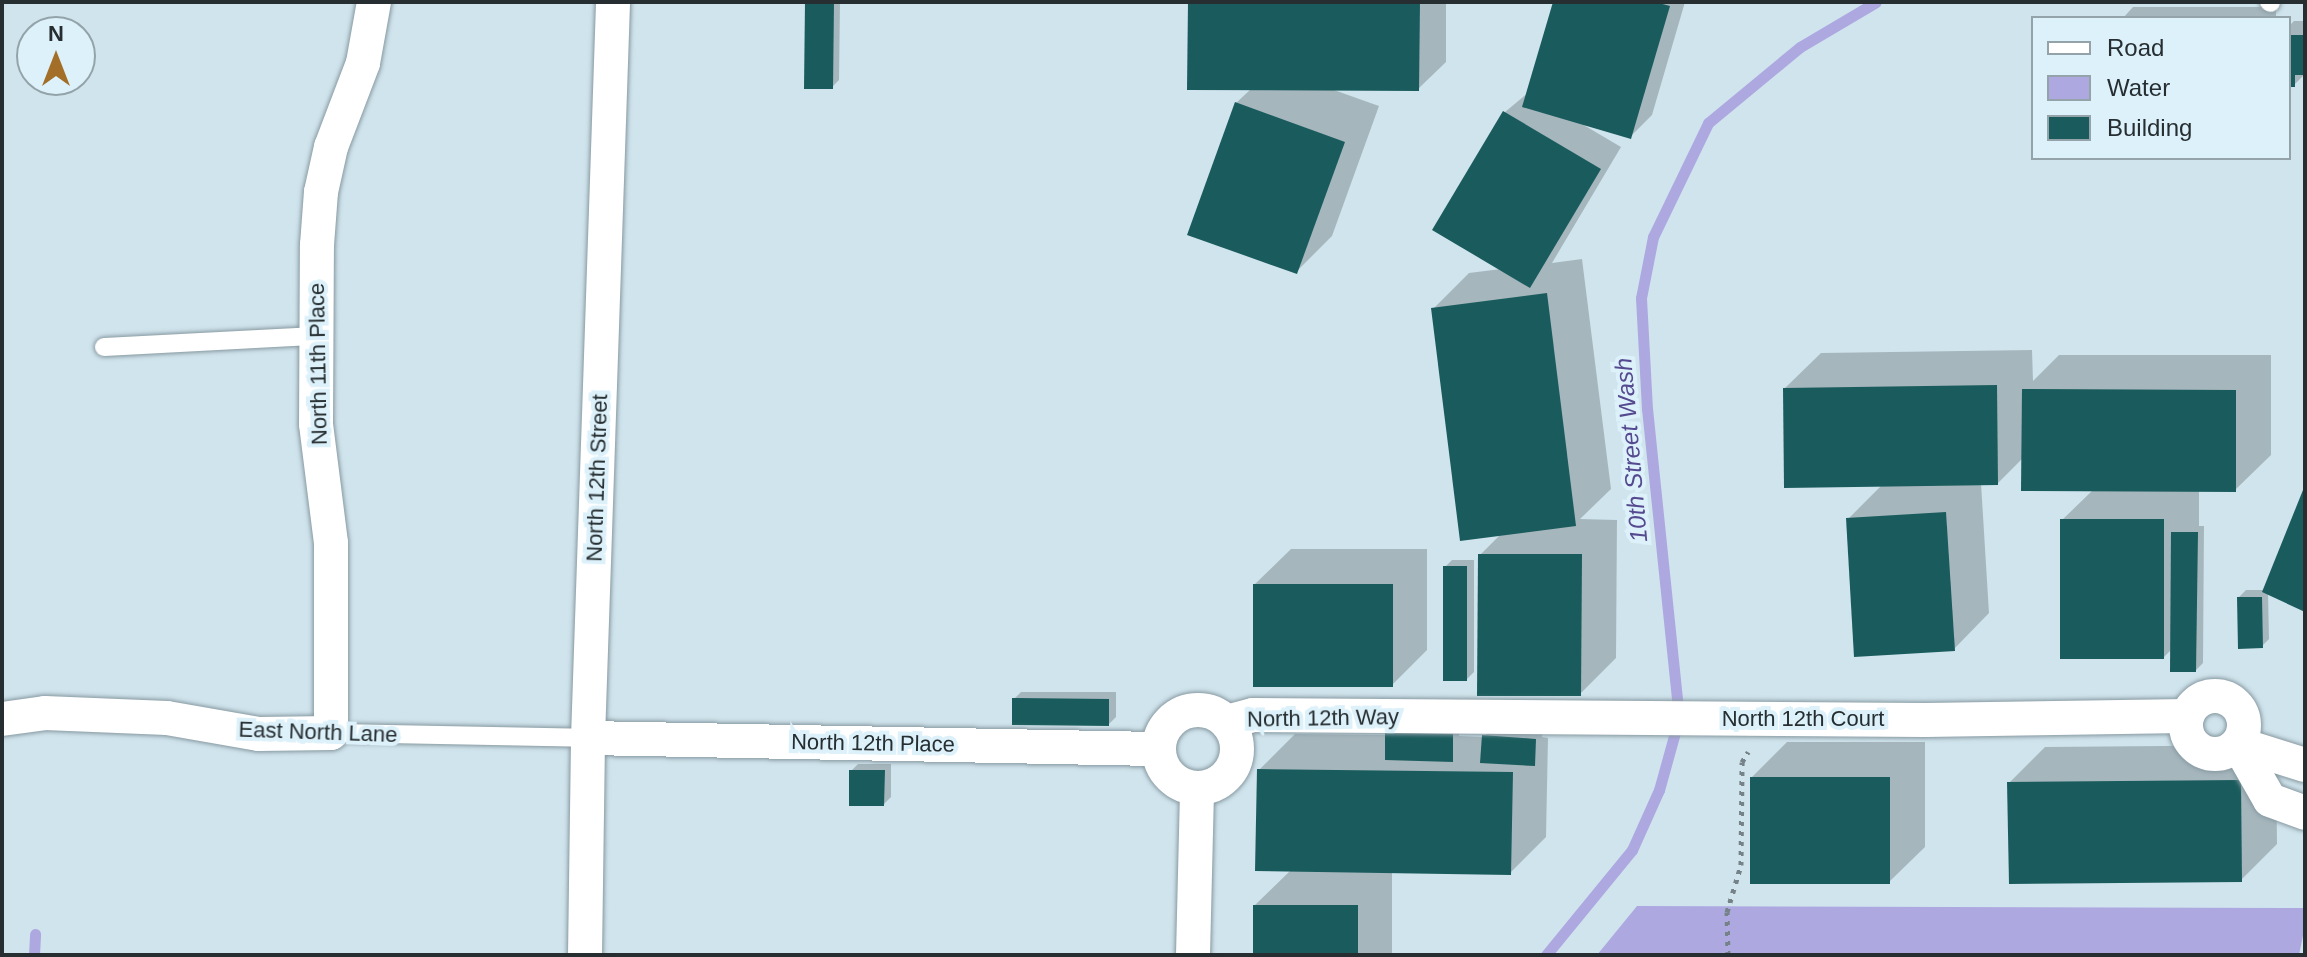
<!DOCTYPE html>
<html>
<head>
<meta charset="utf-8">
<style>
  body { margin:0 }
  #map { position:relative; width:2307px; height:957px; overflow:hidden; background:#d0e4ed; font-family:Arial,sans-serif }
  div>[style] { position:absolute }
  .water>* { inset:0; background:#aea8e1 }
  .shadow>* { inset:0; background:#0003 }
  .stream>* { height:11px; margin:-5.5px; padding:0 5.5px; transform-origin:5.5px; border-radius:5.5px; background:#aea8e1 }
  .building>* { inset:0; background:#1a5c5d }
  .path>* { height:5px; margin-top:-2.5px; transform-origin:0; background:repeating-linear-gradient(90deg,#758389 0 4px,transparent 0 10px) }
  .roads { filter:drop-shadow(0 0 2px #8799a1) drop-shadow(0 0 2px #8799a1) }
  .lane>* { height:18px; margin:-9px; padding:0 9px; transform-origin:9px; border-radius:9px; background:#fff }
  .street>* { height:34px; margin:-17px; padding:0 17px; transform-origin:17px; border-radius:17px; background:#fff }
  .street>.ring { margin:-17px; padding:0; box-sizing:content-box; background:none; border:34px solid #fff; border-radius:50% }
  span { translate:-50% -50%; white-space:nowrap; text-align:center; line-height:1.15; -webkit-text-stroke:8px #ddf1fa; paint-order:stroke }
  .street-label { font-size:22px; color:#262e31 }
  .water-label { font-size:24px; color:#55498f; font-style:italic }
  .frame { position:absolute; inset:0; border:4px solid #262e31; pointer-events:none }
  .legend { position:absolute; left:2031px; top:16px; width:260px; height:144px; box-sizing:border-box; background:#ddf1fa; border:2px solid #94a3aa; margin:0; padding:10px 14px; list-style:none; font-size:24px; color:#262e31 }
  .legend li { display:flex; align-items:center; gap:16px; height:40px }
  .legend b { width:40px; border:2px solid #94a3aa }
  .north { position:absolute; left:16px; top:16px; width:80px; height:80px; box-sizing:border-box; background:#ddf1fa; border:2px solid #94a3aa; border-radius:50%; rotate:0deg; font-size:22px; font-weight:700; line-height:32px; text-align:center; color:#262e31 }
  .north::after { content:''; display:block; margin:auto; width:28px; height:36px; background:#a36e27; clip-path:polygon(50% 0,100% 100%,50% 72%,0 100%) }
</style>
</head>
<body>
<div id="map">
  <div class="water">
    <i style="clip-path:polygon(1637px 906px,2305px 908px,2305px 926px,2299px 955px,1597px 955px)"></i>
  </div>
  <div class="shadow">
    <i style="clip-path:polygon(807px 2px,840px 2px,839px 80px,832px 87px)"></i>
    <i style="clip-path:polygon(1190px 2px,1446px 2px,1446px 62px,1418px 89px,1334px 90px,1379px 106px,1332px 236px,1296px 272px,1236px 103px,1251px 89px)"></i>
    <i style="clip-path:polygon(1555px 2px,1685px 2px,1652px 115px,1631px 136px,1582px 124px,1621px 147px,1552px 263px,1582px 259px,1611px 489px,1580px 519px,1617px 520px,1616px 658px,1580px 694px,1480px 555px,1501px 534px,1434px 308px,1469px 273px,1501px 269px,1505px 112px,1529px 92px)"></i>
    <i style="clip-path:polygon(2133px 7px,2276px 7px,2276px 18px,2123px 18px)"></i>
    <i style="clip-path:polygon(2294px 21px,2305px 21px,2305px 74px,2294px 85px,2289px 85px,2289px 26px)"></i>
    <i style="clip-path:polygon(2032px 350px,2033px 381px,2059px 355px,2271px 355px,2271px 455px,2235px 490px,2199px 490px,2199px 526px,2204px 526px,2203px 663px,2196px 670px,2172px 649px,2164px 657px,2062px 520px,2093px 490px,2024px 457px,1998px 483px,1981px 483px,1989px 613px,1954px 649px,1848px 519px,1882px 485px,1785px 388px,1821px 353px)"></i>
    <i style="clip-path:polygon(2305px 490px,2305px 609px,2268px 593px,2269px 639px,2262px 646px,2239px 597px,2246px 590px,2264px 590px)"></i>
    <i style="clip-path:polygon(1291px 549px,1427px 549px,1427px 650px,1392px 685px,1255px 584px)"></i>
    <i style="clip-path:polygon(1452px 560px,1474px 560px,1474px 672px,1467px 679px,1445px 567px)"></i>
    <i style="clip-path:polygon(1021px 692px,1116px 692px,1116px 717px,1109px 724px,1014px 699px)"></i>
    <i style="clip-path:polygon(1460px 728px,1459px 736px,1484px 737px,1491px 729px,1542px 733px,1542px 737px,1548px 738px,1546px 837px,1510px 873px,1392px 871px,1392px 955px,1255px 955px,1255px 905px,1291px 870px,1259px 770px,1295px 734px,1387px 735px)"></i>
    <i style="clip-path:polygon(1787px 742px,1925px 742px,1925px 847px,1889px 882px,1752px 777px)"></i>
    <i style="clip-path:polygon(2276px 745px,2277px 844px,2241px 880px,2009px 783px,2045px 747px)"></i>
    <i style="clip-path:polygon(858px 764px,891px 764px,891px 797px,884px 804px,851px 771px)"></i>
  </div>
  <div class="stream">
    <i style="left:34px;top:955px;width:21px;rotate:-87deg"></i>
    <i style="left:1546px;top:955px;width:136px;rotate:-50.7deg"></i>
    <i style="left:1632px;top:850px;width:66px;rotate:-65.8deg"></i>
    <i style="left:1659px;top:790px;width:75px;rotate:-74.5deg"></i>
    <i style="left:1679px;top:718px;width:311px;rotate:-95.9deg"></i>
    <i style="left:1647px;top:409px;width:111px;rotate:-93.1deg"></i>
    <i style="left:1641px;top:298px;width:62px;rotate:-78.9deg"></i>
    <i style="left:1653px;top:237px;width:127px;rotate:-64.2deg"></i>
    <i style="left:1708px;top:123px;width:119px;rotate:-39.6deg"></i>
    <i style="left:1800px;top:47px;width:88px;rotate:-30.6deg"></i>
  </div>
  <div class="building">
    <i style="clip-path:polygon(805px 2px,834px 2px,833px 89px,804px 89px)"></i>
    <i style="clip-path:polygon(1188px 2px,1420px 2px,1419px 91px,1187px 90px)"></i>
    <i style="clip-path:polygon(1553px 2px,1655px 2px,1670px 6px,1631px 139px,1522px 107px)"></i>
    <i style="clip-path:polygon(2289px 35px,2305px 35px,2305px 75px,2295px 75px,2295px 87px,2289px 87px)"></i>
    <i style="clip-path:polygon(1235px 102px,1345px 142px,1297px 274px,1187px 235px)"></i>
    <i style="clip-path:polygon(1503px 111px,1601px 169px,1530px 288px,1432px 230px)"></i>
    <i style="clip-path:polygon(1547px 293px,1576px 526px,1460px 541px,1431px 308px)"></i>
    <i style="clip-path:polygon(1997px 385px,1998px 485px,1784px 488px,1783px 388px)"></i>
    <i style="clip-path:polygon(2022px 389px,2236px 390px,2236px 492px,2021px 491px)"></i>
    <i style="clip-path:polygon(2305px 485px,2305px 612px,2262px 592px)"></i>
    <i style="clip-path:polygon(1946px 512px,1955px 651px,1854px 657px,1846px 518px)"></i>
    <i style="clip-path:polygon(2060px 519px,2164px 519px,2164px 659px,2060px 659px)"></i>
    <i style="clip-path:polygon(2171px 532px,2198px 532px,2196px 672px,2170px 672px)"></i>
    <i style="clip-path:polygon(1478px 554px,1582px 554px,1581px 696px,1477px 696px)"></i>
    <i style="clip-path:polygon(1443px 566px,1467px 566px,1467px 681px,1443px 681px)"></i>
    <i style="clip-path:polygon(1253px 584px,1393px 584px,1393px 687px,1253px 687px)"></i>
    <i style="clip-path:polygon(2237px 597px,2262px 597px,2263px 648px,2238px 649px)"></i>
    <i style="clip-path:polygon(1012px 698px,1109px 699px,1109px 726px,1012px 725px)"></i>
    <i style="clip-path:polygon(1385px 732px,1453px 734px,1453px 762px,1385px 760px)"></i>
    <i style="clip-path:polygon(1482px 735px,1536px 739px,1535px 766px,1480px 763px)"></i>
    <i style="clip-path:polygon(1257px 769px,1513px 772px,1511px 875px,1255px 871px)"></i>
    <i style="clip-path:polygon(849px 770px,885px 770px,884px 806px,849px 806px)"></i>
    <i style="clip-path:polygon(1750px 777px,1890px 777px,1890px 884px,1750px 884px)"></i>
    <i style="clip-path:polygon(2241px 780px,2242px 882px,2009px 884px,2007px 782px)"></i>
    <i style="clip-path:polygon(1253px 905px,1358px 905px,1358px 955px,1253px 955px)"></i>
  </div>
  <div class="path">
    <i style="left:1728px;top:955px;width:43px;rotate:-91.3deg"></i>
    <i style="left:1727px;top:912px;width:49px;rotate:-73.4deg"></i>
    <i style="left:1741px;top:865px;width:103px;rotate:-89.4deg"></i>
    <i style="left:1742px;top:762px;width:12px;rotate:-59deg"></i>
  </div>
  <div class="roads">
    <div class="lane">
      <i style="left:2269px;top:2px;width:2px;rotate:27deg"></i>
      <i style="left:104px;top:347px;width:213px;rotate:-3deg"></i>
      <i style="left:331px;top:733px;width:257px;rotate:1.1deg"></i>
    </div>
    <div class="street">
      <i class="ring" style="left:2186px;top:696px;width:24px;height:24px"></i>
      <i class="ring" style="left:1159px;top:710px;width:44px;height:44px"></i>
      <i style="left:2px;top:719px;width:43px;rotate:-7.9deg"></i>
      <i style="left:45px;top:713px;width:122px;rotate:2.3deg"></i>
      <i style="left:167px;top:718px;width:93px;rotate:9.9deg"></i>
      <i style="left:259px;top:734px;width:72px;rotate:-0.8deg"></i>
      <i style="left:331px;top:733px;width:190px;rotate:-90deg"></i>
      <i style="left:331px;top:543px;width:120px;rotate:-97.2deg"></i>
      <i style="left:316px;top:424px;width:179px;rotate:-89.7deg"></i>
      <i style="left:317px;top:245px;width:53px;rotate:-85.7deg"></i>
      <i style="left:321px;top:192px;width:46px;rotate:-77.5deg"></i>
      <i style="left:331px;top:147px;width:90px;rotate:-69.1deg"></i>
      <i style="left:363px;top:63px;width:62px;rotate:-79.8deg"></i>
      <i style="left:1227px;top:722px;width:27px;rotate:-15deg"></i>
      <i style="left:1253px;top:715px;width:672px;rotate:0.43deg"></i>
      <i style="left:1925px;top:720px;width:261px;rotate:-0.9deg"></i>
      <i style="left:588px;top:738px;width:570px;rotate:1.11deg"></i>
      <i style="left:2238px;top:744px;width:64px;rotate:60.3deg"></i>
      <i style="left:2270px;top:800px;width:37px;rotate:20deg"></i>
      <i style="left:2238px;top:744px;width:70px;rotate:17.4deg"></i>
      <i style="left:585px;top:955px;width:217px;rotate:-89.2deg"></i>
      <i style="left:588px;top:738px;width:736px;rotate:-88.05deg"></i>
      <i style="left:1193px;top:955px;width:166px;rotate:-88.6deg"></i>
    </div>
  </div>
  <div class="street-label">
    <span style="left:318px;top:364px;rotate:-91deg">North 11th Place</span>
    <span style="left:597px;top:478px;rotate:-88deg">North 12th Street</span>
    <span style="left:1323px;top:718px;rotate:-1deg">North 12th Way</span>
    <span style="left:1803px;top:719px">North 12th Court</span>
    <span style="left:318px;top:732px;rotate:2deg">East North Lane</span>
    <span style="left:873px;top:743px;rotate:1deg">North 12th Place</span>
  </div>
  <div class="water-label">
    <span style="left:1631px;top:450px;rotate:-95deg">10th Street Wash</span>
  </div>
  <div class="frame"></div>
  <ul class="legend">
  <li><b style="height:10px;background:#fff"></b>Road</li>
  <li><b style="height:22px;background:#aea8e1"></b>Water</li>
  <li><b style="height:22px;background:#1a5c5d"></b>Building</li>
  </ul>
  <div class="north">N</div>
</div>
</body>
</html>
